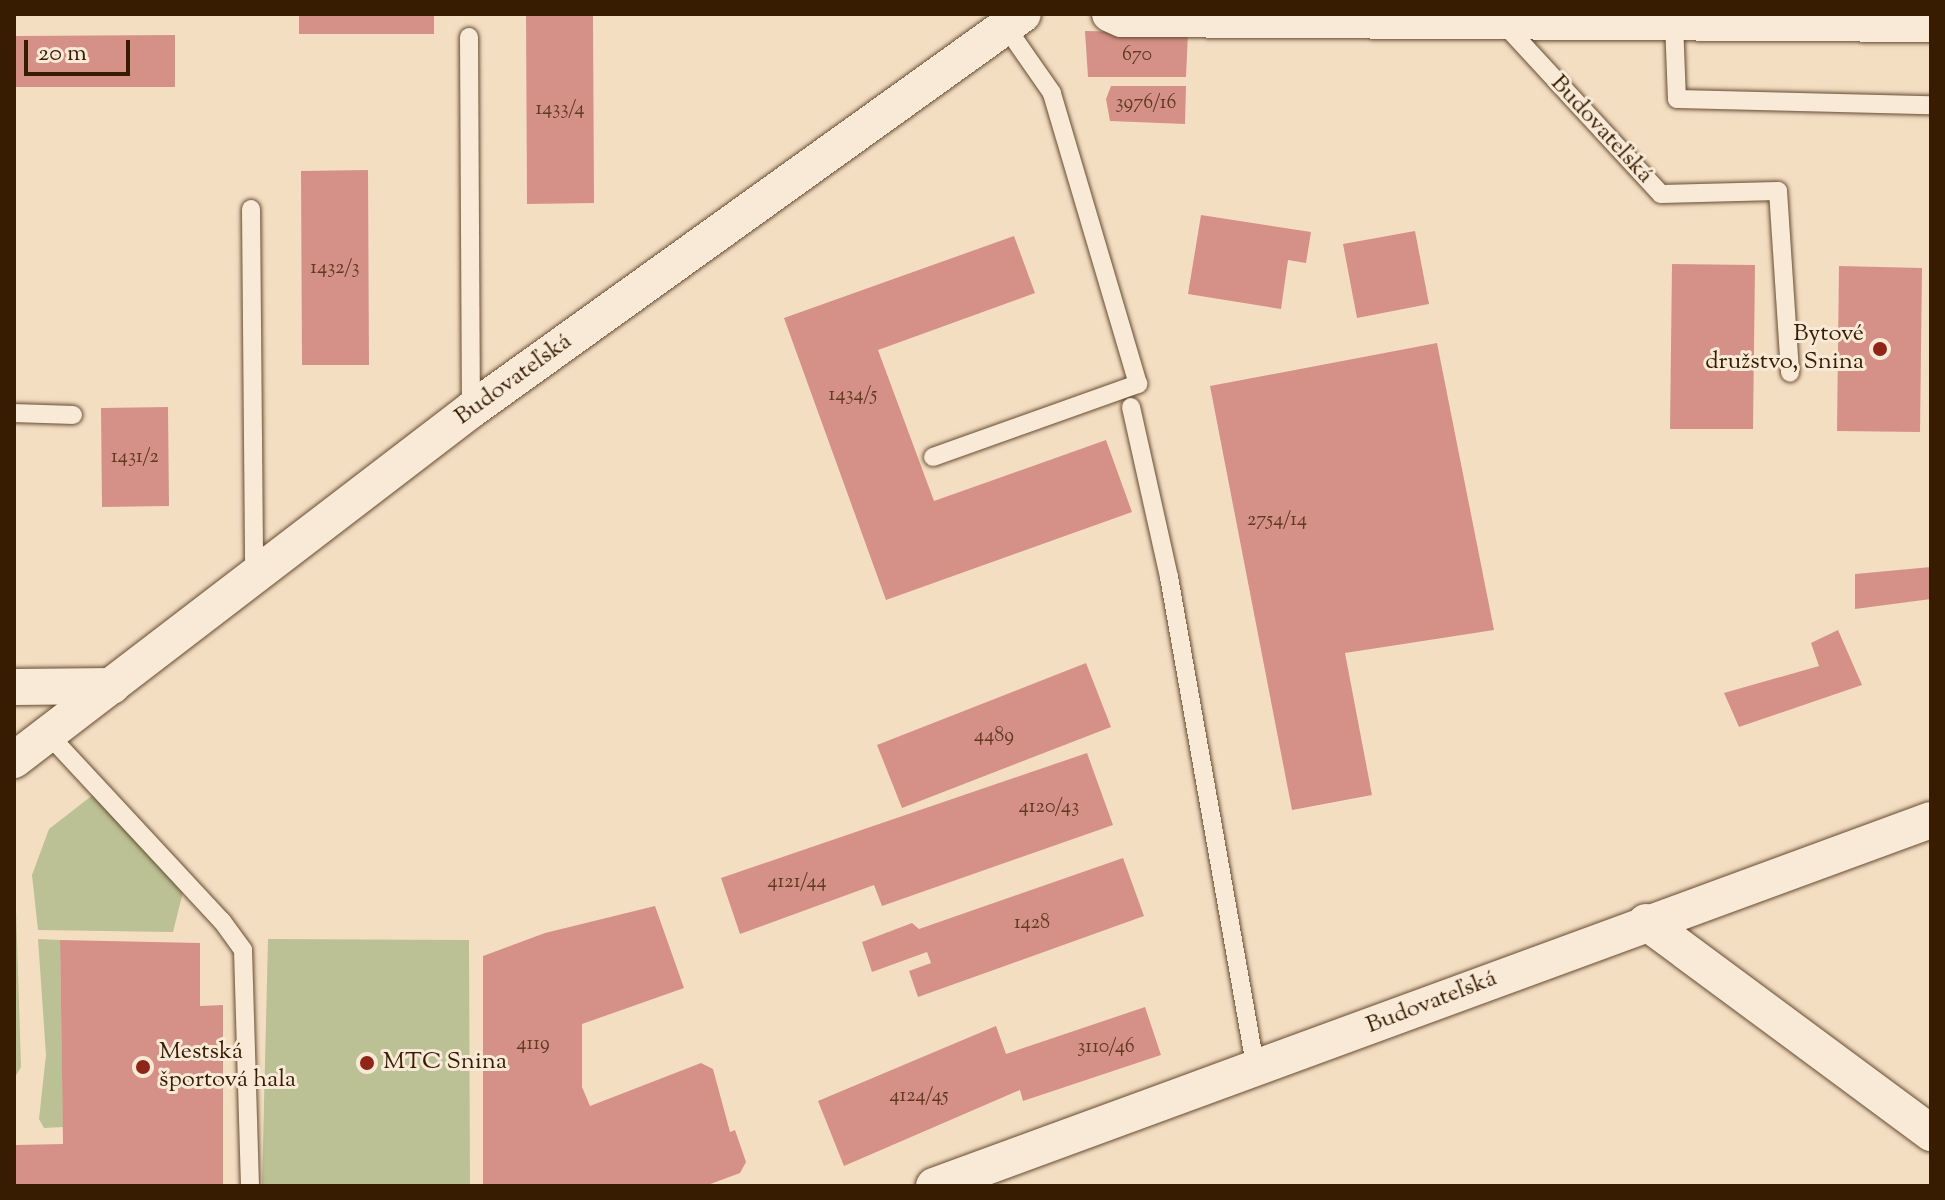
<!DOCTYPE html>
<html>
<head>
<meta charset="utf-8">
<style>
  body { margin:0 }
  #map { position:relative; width:1945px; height:1200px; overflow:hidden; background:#f4dec2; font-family:"Sorts Mill Goudy",serif }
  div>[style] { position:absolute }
  .green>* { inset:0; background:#bbc194 }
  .building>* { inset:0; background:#d59188 }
  .roads { filter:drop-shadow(0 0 2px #664c32) drop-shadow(0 0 2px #664c32) }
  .lane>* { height:18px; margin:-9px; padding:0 9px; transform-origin:9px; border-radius:9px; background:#f8ead7 }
  .street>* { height:36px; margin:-18px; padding:0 18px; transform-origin:18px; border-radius:18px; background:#f8ead7 }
  .dots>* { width:22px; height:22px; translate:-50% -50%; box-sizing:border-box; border:4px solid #f8ead7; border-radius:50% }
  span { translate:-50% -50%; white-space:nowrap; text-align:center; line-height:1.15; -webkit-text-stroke:6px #f8ead7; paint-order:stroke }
  .number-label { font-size:20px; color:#5e3924 }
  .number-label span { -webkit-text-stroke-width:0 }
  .street-label { font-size:24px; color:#371c02 }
  .poi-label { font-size:24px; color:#371c02 }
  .right { translate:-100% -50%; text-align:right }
  .left { translate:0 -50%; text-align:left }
  .frame { position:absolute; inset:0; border:16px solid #371c02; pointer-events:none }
  .scale { position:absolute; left:24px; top:40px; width:106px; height:36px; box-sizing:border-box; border:4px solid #371c02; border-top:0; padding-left:10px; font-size:24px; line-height:28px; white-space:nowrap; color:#371c02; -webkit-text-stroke:6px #f8ead7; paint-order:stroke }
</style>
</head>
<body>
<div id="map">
  <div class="green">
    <i style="clip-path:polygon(94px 794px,184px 888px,173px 932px,38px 930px,32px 875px,49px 829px)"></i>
    <i style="clip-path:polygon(14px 845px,21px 1067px,14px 1079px)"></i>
    <i style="clip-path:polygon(38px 939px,60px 940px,63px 1127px,44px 1128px,39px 1119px,46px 1055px)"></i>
    <i style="clip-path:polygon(268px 939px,469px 940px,470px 1186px,262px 1186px)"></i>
  </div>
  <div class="building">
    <i style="clip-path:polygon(299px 14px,434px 14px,434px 34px,299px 34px)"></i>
    <i style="clip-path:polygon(526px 14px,593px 14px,594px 203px,527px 204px)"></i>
    <i style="clip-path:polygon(1085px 31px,1188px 33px,1186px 77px,1088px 77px)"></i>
    <i style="clip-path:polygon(175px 35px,175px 87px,14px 87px,14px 36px)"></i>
    <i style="clip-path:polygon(1111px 86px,1186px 86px,1185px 124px,1110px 121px,1106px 99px)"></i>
    <i style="clip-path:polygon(368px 170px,369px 365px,302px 365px,301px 171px)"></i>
    <i style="clip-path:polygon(1201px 215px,1311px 232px,1306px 263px,1288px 260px,1281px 309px,1188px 294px)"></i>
    <i style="clip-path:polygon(1415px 231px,1429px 304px,1357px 318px,1343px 244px)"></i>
    <i style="clip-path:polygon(1014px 236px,1035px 293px,878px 350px,934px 501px,1106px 440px,1132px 512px,886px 600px,784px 318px)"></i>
    <i style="clip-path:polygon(1672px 264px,1755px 265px,1753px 429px,1670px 429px)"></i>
    <i style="clip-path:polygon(1839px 266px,1922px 268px,1920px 432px,1837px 431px)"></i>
    <i style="clip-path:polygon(1437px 343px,1494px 630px,1345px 653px,1372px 795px,1292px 810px,1210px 386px)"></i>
    <i style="clip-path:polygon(168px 407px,169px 506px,102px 507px,101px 408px)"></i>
    <i style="clip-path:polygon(1931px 567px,1931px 599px,1855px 609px,1855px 574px)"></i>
    <i style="clip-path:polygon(1838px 630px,1862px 685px,1739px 727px,1724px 693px,1819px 666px,1811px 643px)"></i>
    <i style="clip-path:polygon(1086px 663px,1111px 727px,902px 808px,877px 745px)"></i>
    <i style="clip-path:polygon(1087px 753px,1113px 825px,882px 906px,874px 885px,740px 934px,721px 878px)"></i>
    <i style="clip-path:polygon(1123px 858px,1144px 916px,918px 997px,909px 971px,931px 963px,927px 952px,872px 972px,862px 942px,912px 923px,919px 929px)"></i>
    <i style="clip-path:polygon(655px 906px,684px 988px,582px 1024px,582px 1087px,590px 1106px,701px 1063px,713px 1069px,730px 1132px,735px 1130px,746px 1162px,740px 1173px,705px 1186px,483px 1186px,483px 956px,545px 933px)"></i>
    <i style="clip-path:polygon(60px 940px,200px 943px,200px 1006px,223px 1005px,223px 1186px,14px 1186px,14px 1145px,63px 1144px)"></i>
    <i style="clip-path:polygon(1145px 1007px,1161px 1055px,1023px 1101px,1020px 1090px,844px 1166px,818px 1101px,996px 1026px,1006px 1054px)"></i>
  </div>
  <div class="roads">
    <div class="lane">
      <i style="left:1674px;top:22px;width:77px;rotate:87.8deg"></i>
      <i style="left:1677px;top:99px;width:254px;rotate:1.4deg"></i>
      <i style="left:1504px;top:24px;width:231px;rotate:47.3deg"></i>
      <i style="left:1661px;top:194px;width:117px;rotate:-1.5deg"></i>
      <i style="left:1778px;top:191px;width:182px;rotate:86.2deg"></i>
      <i style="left:469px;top:37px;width:373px;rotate:89.7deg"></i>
      <i style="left:251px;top:209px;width:368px;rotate:89.5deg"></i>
      <i style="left:1131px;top:407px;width:174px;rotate:77.4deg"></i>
      <i style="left:1169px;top:577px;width:500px;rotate:80deg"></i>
      <i style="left:14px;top:413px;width:59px;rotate:1.9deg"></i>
      <i style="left:933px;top:457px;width:218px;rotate:-19.6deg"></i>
      <i style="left:1138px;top:384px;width:303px;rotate:-106.5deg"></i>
      <i style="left:1052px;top:93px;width:80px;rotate:-124.9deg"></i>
      <i style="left:48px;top:734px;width:255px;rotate:47.1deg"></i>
      <i style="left:222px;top:921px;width:36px;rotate:54deg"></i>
      <i style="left:243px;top:950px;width:236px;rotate:88.3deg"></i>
    </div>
    <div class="street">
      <i style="left:1110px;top:14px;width:13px;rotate:23deg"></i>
      <i style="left:1122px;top:19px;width:809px;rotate:0.35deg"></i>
      <i style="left:14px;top:687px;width:98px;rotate:-0.6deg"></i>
      <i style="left:14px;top:760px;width:576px;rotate:-37.45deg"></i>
      <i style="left:471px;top:410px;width:679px;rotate:-35.66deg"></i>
      <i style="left:1646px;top:922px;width:355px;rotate:36.5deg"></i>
      <i style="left:934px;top:1186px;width:1062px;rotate:-20.16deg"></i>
    </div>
  </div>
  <div class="dots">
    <i style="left:1880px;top:349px;background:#8f2418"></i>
    <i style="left:367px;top:1063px;background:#8f2418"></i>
    <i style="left:143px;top:1067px;background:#8f2418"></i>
  </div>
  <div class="number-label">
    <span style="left:1137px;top:55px">670</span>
    <span style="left:1146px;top:103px">3976/16</span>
    <span style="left:560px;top:109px">1433/4</span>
    <span style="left:335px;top:268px">1432/3</span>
    <span style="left:853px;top:395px">1434/5</span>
    <span style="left:135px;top:457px">1431/2</span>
    <span style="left:1277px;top:520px">2754/14</span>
    <span style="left:994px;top:736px">4489</span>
    <span style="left:1049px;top:807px">4120/43</span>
    <span style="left:797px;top:882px">4121/44</span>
    <span style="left:1032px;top:923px">1428</span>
    <span style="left:533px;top:1044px">4119</span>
    <span style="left:1106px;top:1047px">3110/46</span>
    <span style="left:919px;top:1096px">4124/45</span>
  </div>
  <div class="street-label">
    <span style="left:1601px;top:130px;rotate:47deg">Budovateľská</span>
    <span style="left:514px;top:380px;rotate:-36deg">Budovateľská</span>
    <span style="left:1432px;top:1003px;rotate:-21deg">Budovateľská</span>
  </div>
  <div class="poi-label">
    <span class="right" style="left:1864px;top:349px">Bytové<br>družstvo, Snina</span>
    <span class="left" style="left:159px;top:1067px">Mestská<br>športová hala</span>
    <span class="left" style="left:383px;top:1063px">MTC Snina</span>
  </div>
  <div class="frame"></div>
  <div class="scale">20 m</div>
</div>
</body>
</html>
